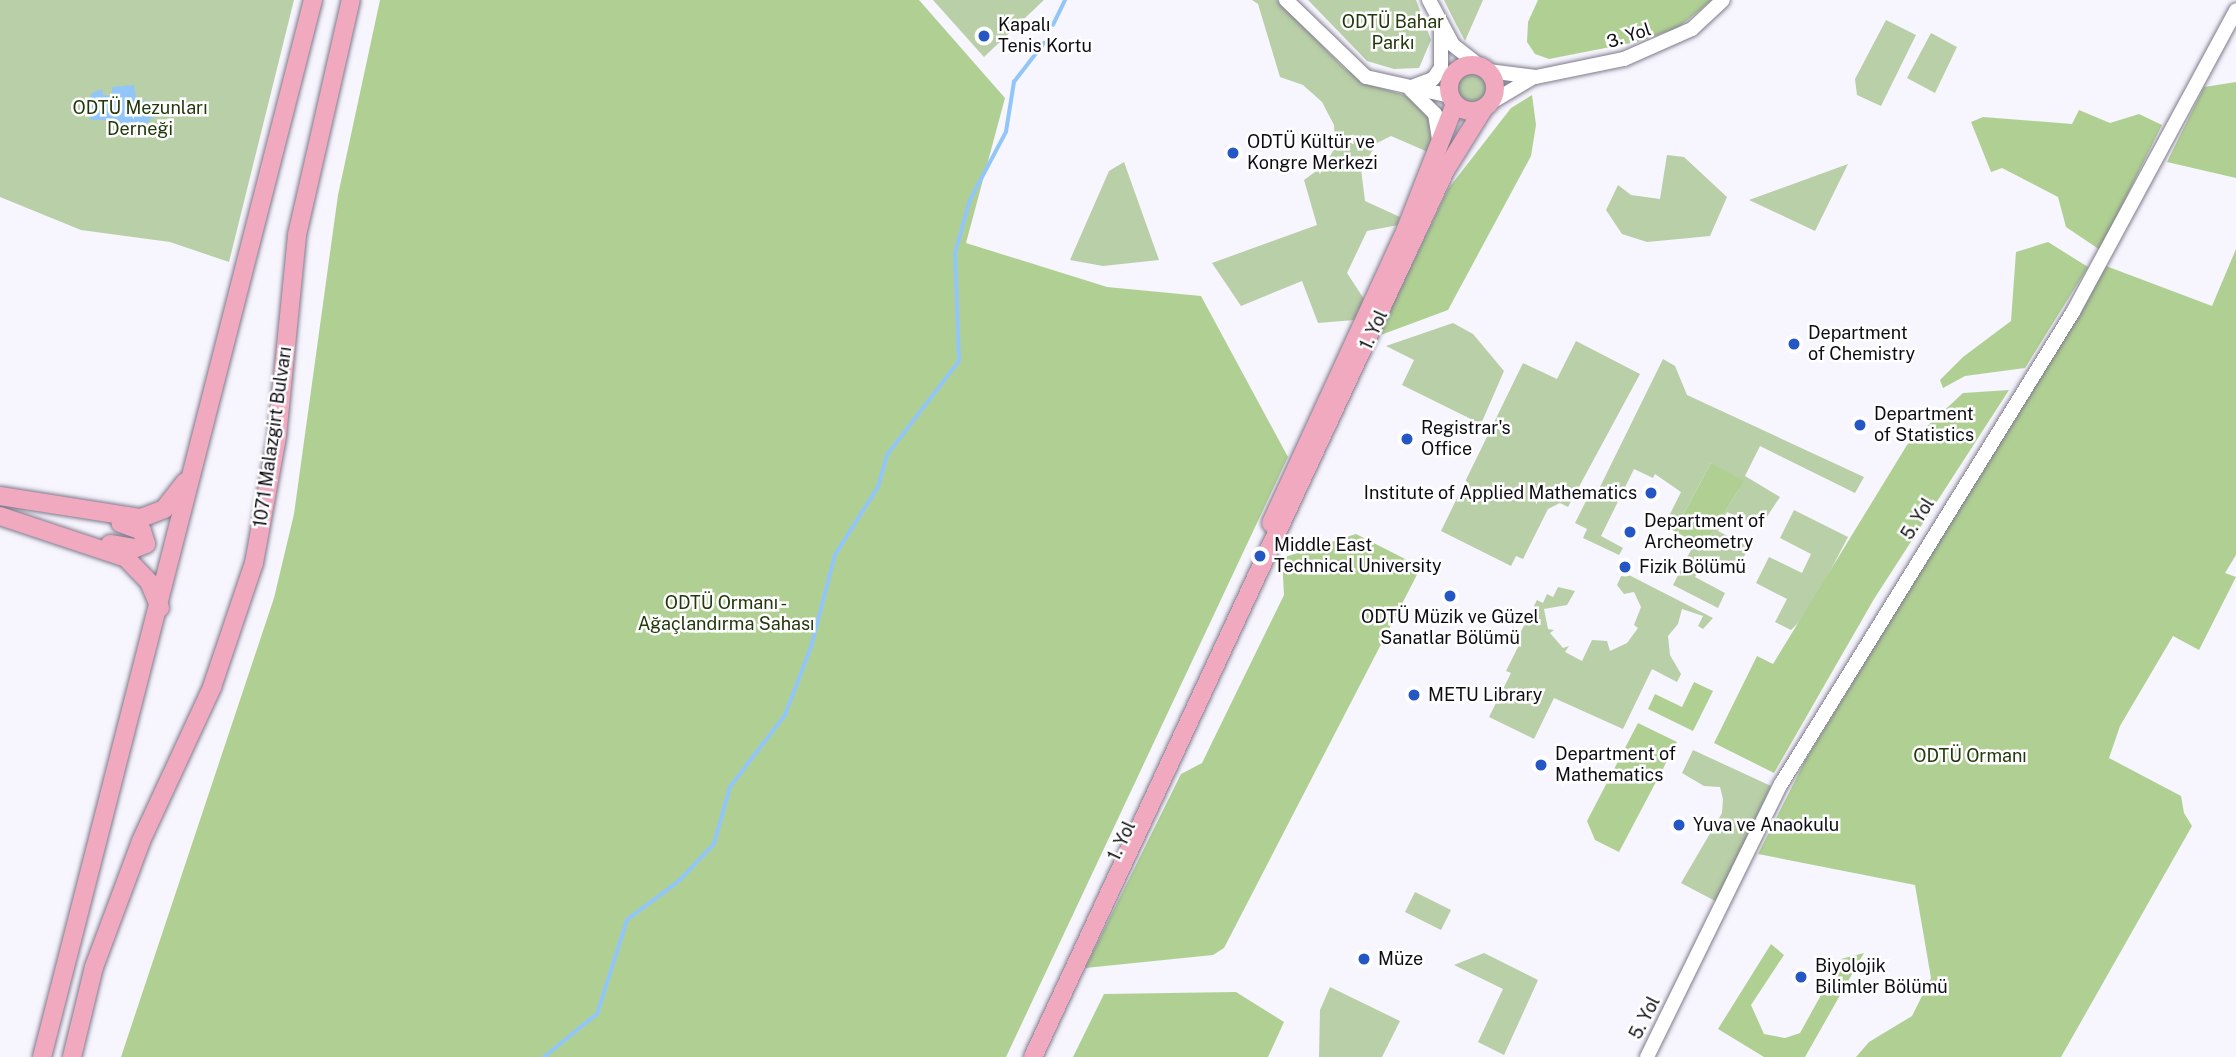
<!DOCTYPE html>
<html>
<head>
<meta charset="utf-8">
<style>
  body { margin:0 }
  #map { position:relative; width:2236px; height:1057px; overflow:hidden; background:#f7f5fd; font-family:"Public Sans",sans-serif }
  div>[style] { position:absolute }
  .green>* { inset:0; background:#b9cfa7 }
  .round { border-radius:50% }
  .forest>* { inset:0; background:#b0d093 }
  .water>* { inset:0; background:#93c6f8 }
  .stream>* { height:3.5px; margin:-1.75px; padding:0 1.75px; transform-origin:1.75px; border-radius:1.75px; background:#93c6f8 }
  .roads { filter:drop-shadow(0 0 2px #7f7a8c) drop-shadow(0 0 2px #7f7a8c) }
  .minor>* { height:14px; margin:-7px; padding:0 7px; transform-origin:7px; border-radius:7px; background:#fff }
  .major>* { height:18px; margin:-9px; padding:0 9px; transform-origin:9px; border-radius:9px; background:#f0a9be }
  .major>.ring { margin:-9px; padding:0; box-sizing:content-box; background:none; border:18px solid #f0a9be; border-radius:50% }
  .dots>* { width:19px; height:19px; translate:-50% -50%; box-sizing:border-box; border:4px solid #fff; border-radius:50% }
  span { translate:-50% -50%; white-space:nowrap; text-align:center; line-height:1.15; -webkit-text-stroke:5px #fff; paint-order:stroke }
  .park-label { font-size:18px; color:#23380c }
  .poi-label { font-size:18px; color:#0f0d14 }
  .left { translate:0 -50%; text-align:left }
  .right { translate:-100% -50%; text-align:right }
  .street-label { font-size:18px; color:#0f0d14 }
</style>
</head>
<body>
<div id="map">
  <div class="green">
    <i style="clip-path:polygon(0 0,294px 0,229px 262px,170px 242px,81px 230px,0 197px)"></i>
    <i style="clip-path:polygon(933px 0,1044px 0,984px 57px)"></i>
    <i style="clip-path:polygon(1252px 0,1277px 0,1345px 69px,1371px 85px,1414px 98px,1430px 118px,1432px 142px,1428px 152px,1391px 136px,1377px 143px,1361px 169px,1365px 201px,1400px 217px,1398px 225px,1367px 231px,1347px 273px,1364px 299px,1355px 320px,1318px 323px,1302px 281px,1241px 306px,1212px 263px,1317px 225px,1304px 180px,1326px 164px,1335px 147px,1334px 125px,1322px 102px,1303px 85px,1280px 77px,1258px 4px)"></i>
    <i style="clip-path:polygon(1308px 0,1416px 0,1431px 40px,1419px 68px,1394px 69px,1367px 61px)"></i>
    <i style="clip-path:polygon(1444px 0,1483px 0,1465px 41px,1456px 24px)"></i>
    <i style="clip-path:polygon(1886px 20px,1916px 35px,1881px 106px,1857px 95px,1855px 79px)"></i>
    <i style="clip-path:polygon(1931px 33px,1957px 47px,1935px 93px,1907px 78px)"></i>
    <i class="round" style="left:1458px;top:74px;width:28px;height:28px"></i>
    <i style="clip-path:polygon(1667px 155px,1684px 157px,1727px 197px,1710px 236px,1647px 242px,1622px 234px,1606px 210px,1618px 185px,1631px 195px,1660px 199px)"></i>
    <i style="clip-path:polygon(1124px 162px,1159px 260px,1103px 266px,1070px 260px,1109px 171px)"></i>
    <i style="clip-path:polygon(1848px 164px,1815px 231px,1749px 200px)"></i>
    <i style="clip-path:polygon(1453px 323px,1473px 334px,1504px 371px,1481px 424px,1402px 385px,1414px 360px,1386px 346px)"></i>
    <i style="clip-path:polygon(1576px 341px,1640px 374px,1568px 507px,1560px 503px,1548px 509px,1523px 559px,1516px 556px,1511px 566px,1441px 531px,1523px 363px,1557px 379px)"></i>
    <i style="clip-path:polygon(1663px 359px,1675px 366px,1687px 395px,1864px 477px,1855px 493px,1760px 446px,1745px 476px,1780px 497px,1760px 527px,1727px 512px,1718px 531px,1749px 547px,1736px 572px,1705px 557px,1695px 577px,1725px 593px,1718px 608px,1673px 585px,1695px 542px,1706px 543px,1739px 489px,1711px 463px,1674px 531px,1664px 526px,1681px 492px,1655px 474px,1653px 478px,1634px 469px,1601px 536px,1623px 548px,1619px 555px,1583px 538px,1587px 529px,1575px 523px,1591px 491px,1597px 493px)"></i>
    <i style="clip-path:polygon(1794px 510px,1848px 537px,1808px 613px,1791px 630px,1775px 622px,1787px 599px,1756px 583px,1769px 557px,1802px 573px,1811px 554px,1780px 538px)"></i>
    <i style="clip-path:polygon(1623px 572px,1713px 618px,1703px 629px,1698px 626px,1703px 616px,1682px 609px,1678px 624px,1668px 636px,1670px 655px,1681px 674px,1677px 682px,1652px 669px,1623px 729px,1554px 698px,1534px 739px,1489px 717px,1511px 673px,1506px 671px,1520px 643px,1516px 641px,1537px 600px,1543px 603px,1547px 594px,1553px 597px,1558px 587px,1575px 591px,1567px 605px,1544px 609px,1548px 629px,1554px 630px,1550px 633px,1563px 648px,1569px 646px,1565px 652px,1582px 661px,1592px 640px,1607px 641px,1610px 651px,1627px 643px,1638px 628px,1634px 625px,1641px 607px,1634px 592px,1624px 594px,1617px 585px)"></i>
    <i style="clip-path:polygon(1693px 750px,1771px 786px,1717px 902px,1681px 883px,1722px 813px,1723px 799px,1720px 787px,1704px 786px,1682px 773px)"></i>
    <i style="clip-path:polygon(1415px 892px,1451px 910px,1441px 930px,1405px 912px)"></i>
    <i style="clip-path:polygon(1484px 953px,1538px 980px,1504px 1055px,1478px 1042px,1503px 989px,1454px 965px)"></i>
    <i style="clip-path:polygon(1330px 987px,1400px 1021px,1382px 1057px,1319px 1057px,1320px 1010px)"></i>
  </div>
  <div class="forest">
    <i style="clip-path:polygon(380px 0,919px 0,1005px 98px,966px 243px,1107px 287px,1201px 296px,1288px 457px,1006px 1057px,121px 1057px,274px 598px,294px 514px,338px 195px)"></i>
    <i style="clip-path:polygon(1538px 0,1712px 0,1679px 27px,1641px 41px,1549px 59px,1535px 54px,1527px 42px,1528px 22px)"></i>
    <i style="clip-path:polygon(2236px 82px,2236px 178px,2167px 162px,2204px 87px)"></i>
    <i style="clip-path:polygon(1532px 95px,1536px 125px,1531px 156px,1448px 310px,1378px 336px,1448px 189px,1511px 108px)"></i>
    <i style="clip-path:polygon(2079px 110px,2110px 123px,2139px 114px,2162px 125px,2100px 250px,2066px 227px,2058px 197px,2002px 168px,1991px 172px,1971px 122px,1983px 117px,2072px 124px)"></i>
    <i style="clip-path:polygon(2048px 242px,2088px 267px,2025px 368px,1965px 376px,1943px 388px,1940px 380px,1963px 357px,2011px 321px,2016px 252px)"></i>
    <i style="clip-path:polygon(2236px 249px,2236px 555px,2225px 573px,2236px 577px,2199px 650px,2173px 636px,2120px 726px,2109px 758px,2181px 796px,2184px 813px,2192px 826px,2061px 1057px,1856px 1057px,1869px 1042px,1912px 1016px,1931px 978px,1915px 885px,1758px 854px,1806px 759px,2106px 266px,2212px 306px)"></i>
    <i style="clip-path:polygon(2009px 390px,1874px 599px,1774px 773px,1714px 743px,1757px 656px,1773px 664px,1907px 445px,1963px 393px)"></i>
    <i style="clip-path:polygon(1711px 463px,1744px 481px,1706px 543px,1695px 542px,1674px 531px)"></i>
    <i style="clip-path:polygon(1356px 534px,1421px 567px,1224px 948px,1213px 955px,1085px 968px,1181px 774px,1202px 763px,1284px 595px,1282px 558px)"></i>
    <i style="clip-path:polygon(1694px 682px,1713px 691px,1693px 731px,1648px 709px,1655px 694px,1682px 707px)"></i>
    <i style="clip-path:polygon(1638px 723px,1677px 742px,1619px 852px,1595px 840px,1587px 821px)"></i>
    <i style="clip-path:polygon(1771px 944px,1784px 955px,1751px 1005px,1764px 1034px,1785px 1038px,1800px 1033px,1841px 959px,1864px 953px,1805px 1057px,1764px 1057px,1718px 1029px)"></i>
    <i style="clip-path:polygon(1236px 992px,1284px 1022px,1268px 1057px,1073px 1057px,1104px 994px)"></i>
  </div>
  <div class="water">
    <i style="clip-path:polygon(134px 85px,136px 99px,152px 102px,158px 112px,147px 123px,140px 123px,140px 129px,116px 132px,116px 120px,91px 120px,86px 106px,92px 93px,102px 89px,103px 95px,112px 96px,112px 87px)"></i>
  </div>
  <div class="stream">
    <i style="left:1053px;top:25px;width:28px;rotate:-64deg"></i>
    <i style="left:544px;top:1057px;width:68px;rotate:-39.1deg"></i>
    <i style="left:597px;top:1014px;width:99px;rotate:-72.3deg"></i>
    <i style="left:627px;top:920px;width:65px;rotate:-36.9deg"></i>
    <i style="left:679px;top:881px;width:51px;rotate:-46.6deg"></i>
    <i style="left:714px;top:844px;width:59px;rotate:-74.3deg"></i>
    <i style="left:730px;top:787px;width:91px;rotate:-52.6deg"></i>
    <i style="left:785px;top:715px;width:73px;rotate:-69.1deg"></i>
    <i style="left:811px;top:647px;width:95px;rotate:-75.4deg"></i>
    <i style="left:835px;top:555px;width:80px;rotate:-57.7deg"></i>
    <i style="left:878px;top:487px;width:33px;rotate:-74deg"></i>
    <i style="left:887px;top:455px;width:118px;rotate:-52.5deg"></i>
    <i style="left:959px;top:361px;width:108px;rotate:-92.1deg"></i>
    <i style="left:955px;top:253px;width:55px;rotate:-74.2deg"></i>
    <i style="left:970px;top:200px;width:77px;rotate:-62.1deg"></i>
    <i style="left:1006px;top:132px;width:51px;rotate:-80.9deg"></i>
    <i style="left:1014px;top:82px;width:49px;rotate:-52.4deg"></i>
  </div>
  <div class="roads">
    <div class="minor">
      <i style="left:1286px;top:0;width:111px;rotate:43.9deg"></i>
      <i style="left:1366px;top:77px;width:86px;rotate:12.7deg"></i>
      <i style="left:1429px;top:0;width:51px;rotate:61.9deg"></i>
      <i style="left:1453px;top:45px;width:36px;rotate:38deg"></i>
      <i style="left:1488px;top:71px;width:48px;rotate:7.1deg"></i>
      <i style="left:1536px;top:77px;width:90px;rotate:-11.6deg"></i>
      <i style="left:1624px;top:59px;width:74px;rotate:-23.8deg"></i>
      <i style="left:1692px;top:29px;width:42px;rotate:-43.1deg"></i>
      <i style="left:1414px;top:86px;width:20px;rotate:-20deg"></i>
      <i style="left:1433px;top:79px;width:14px;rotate:-54deg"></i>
      <i style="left:1441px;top:68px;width:44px;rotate:-90deg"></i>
      <i style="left:1411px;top:90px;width:34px;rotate:45deg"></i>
      <i style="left:1435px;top:114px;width:25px;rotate:81deg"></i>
      <i style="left:1490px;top:103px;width:49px;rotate:-30.8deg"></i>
      <i style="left:1647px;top:1057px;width:304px;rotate:-63.9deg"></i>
      <i style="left:1781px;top:784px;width:555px;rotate:-58.26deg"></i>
      <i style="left:2073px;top:312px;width:343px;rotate:-61.6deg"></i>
    </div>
    <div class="major">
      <i class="ring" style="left:1449px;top:65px;width:28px;height:28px"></i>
      <i style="left:0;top:496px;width:143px;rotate:8.9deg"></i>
      <i style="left:141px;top:518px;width:25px;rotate:-21deg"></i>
      <i style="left:164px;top:509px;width:34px;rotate:-52deg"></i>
      <i style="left:0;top:516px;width:133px;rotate:18.4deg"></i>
      <i style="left:126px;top:558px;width:33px;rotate:46deg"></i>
      <i style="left:149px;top:582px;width:28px;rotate:67deg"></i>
      <i style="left:1271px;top:523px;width:324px;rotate:-65.3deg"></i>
      <i style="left:1406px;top:229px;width:134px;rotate:-68.6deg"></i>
      <i style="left:110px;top:544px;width:26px;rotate:9deg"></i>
      <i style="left:136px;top:548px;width:11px;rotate:-22deg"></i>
      <i style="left:146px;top:544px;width:14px;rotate:-107deg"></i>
      <i style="left:142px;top:531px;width:23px;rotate:-160deg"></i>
      <i style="left:42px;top:1057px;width:1091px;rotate:-75.62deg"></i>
      <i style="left:72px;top:1057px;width:93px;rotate:-76.3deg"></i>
      <i style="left:94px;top:967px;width:134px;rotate:-69.5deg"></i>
      <i style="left:141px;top:841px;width:170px;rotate:-65.2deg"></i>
      <i style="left:212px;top:687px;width:131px;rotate:-71.3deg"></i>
      <i style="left:254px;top:563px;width:129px;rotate:-79.7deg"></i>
      <i style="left:277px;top:436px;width:202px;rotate:-84.3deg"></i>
      <i style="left:297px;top:235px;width:241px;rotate:-77.1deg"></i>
      <i style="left:1033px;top:1057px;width:979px;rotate:-65.06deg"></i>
      <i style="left:1446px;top:169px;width:72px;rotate:-58.1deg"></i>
    </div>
  </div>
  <div class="dots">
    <i style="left:984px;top:36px;background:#2457c4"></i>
    <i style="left:1233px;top:153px;background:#2457c4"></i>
    <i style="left:1794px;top:344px;background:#2457c4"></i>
    <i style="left:1860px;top:425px;background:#2457c4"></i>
    <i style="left:1407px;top:439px;background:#2457c4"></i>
    <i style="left:1651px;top:493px;background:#2457c4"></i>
    <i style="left:1630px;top:532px;background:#2457c4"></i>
    <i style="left:1260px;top:556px;background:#2457c4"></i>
    <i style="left:1625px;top:567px;background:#2457c4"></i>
    <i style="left:1450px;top:596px;background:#2457c4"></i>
    <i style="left:1414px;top:695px;background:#2457c4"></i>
    <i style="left:1541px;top:765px;background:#2457c4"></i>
    <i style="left:1679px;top:825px;background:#2457c4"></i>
    <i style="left:1364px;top:959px;background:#2457c4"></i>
    <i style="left:1801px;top:977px;background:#2457c4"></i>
  </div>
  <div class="park-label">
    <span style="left:1393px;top:33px">ODTÜ Bahar<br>Parkı</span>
    <span style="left:140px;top:119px">ODTÜ Mezunları<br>Derneği</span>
    <span style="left:726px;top:614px">ODTÜ Ormanı -<br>Ağaçlandırma Sahası</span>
    <span style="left:1970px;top:756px">ODTÜ Ormanı</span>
  </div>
  <div class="poi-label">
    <span class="left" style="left:998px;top:36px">Kapalı<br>Tenis Kortu</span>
    <span class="left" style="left:1247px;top:153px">ODTÜ Kültür ve<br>Kongre Merkezi</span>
    <span class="left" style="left:1808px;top:344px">Department<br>of Chemistry</span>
    <span class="left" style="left:1874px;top:425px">Department<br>of Statistics</span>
    <span class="left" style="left:1421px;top:439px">Registrar's<br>Office</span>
    <span class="right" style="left:1637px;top:493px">Institute of Applied Mathematics</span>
    <span class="left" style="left:1644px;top:532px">Department of<br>Archeometry</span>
    <span class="left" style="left:1274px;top:556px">Middle East<br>Technical University</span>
    <span class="left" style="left:1639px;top:567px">Fizik Bölümü</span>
    <span style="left:1450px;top:628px">ODTÜ Müzik ve Güzel<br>Sanatlar Bölümü</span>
    <span class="left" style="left:1428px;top:695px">METU Library</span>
    <span class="left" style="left:1555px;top:765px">Department of<br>Mathematics</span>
    <span class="left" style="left:1693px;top:825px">Yuva ve Anaokulu</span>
    <span class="left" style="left:1378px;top:959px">Müze</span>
    <span class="left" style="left:1815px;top:977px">Biyolojik<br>Bilimler Bölümü</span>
  </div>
  <div class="street-label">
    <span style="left:1629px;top:36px;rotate:-18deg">3. Yol</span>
    <span style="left:1374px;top:330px;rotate:-65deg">1. Yol</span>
    <span style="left:273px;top:437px;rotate:-82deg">1071 Malazgirt Bulvarı</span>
    <span style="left:1918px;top:519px;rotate:-58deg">5. Yol</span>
    <span style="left:1122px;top:841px;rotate:-65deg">1. Yol</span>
    <span style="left:1645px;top:1018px;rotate:-63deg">5. Yol</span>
  </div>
</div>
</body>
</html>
